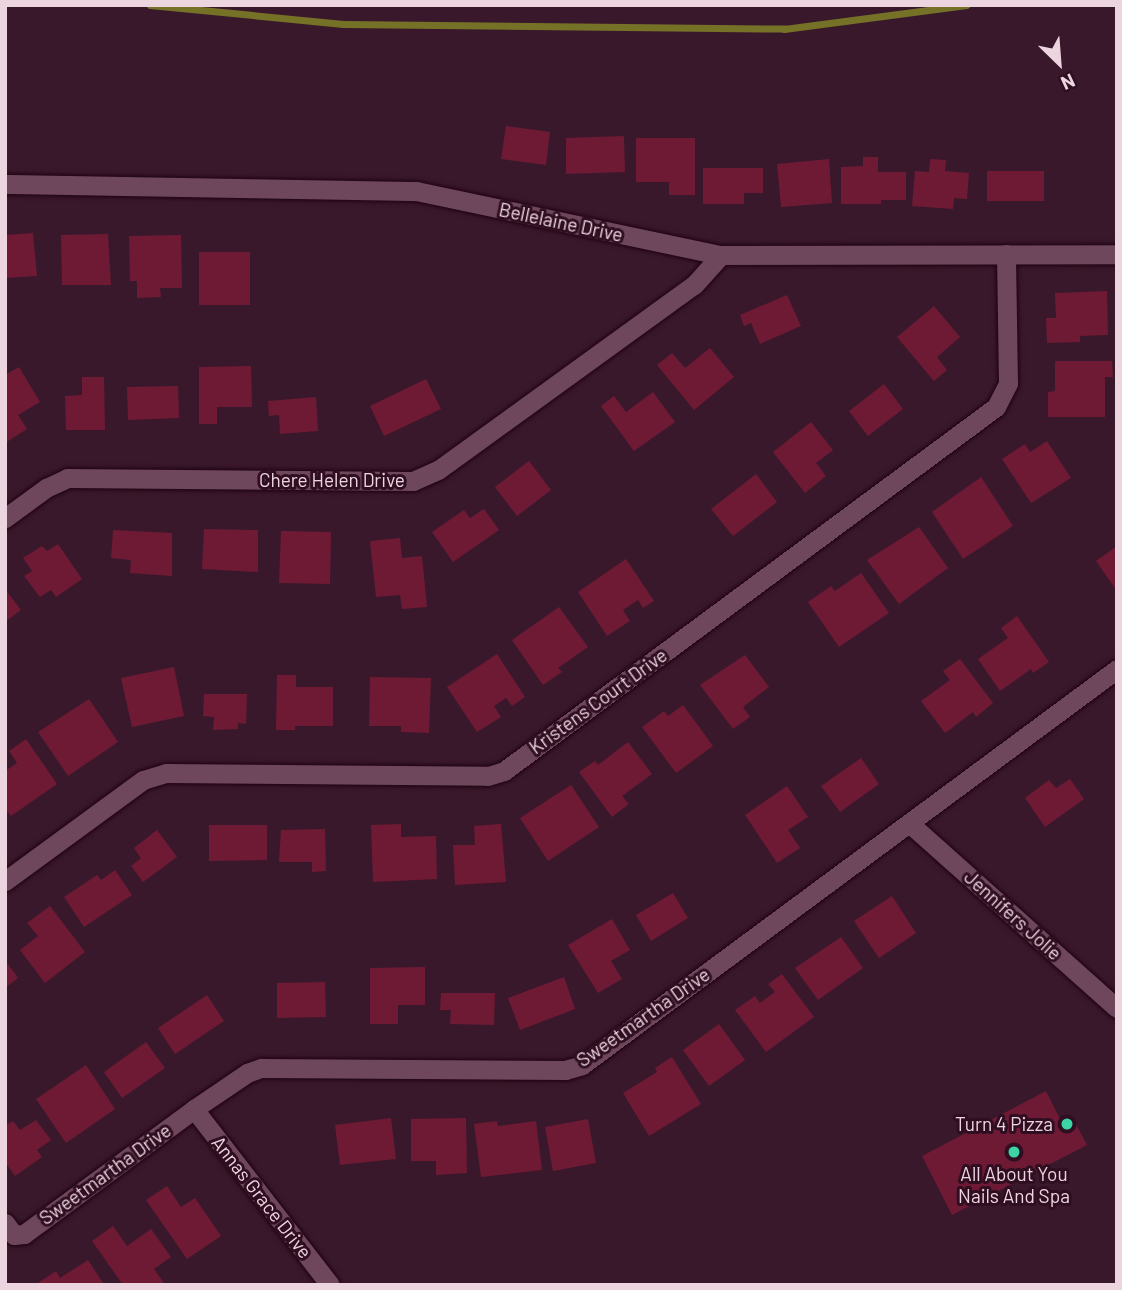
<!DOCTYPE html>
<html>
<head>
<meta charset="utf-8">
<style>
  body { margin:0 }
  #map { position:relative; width:1122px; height:1290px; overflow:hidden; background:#3a182b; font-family:Barlow,sans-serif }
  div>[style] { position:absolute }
  .stream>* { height:7px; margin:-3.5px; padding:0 3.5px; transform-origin:3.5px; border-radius:3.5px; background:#757228 }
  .building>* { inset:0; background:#6e1a34 }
  .roads { filter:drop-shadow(0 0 2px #1f0213) drop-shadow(0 0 2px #1f0213) }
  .street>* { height:19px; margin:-9.5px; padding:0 9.5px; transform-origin:9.5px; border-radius:9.5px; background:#6e475c }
  .dots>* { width:19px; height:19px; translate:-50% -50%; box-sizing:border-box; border:4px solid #2f0e21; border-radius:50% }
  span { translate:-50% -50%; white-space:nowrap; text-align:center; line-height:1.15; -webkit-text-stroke:6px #2f0e21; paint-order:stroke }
  .street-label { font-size:19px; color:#edd5e0 }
  .poi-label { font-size:19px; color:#edd5e0 }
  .right { translate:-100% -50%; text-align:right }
  .frame { position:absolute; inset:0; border:7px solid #edd5e0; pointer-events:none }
  .north { position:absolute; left:1024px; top:28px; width:70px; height:70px; -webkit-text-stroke:5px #2f0e21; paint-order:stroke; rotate:155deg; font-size:19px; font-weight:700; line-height:28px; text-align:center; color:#edd5e0 }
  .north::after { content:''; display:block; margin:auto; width:24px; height:32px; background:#edd5e0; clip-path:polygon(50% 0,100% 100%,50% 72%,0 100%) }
</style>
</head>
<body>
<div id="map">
  <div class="stream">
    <i style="left:150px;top:5px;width:194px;rotate:5.6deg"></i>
    <i style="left:343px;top:24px;width:441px;rotate:0.6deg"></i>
    <i style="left:784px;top:29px;width:184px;rotate:-7.5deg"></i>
  </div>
  <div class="building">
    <i style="clip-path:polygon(506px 126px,550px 132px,546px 165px,501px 159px)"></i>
    <i style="clip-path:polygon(624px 136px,625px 172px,566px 174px,566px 138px)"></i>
    <i style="clip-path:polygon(636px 138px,695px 138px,695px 195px,669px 195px,669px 182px,636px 182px)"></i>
    <i style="clip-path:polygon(863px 157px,878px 157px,878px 172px,906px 172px,906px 200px,881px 200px,881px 204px,841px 204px,841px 167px,863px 166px)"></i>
    <i style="clip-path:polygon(829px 159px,832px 203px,781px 207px,777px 164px)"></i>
    <i style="clip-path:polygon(930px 159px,946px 160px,945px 171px,969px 173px,967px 199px,954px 198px,953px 209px,912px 206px,915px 171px,929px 172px)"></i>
    <i style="clip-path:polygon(703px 168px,763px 168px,763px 193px,744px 193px,744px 204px,703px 204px)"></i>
    <i style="clip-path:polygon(987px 171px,1044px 171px,1044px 201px,987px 201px)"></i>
    <i style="clip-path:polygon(33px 233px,37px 276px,5px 278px,5px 235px)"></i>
    <i style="clip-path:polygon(108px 234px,111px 285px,62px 285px,61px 235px)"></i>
    <i style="clip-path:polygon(181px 235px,182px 288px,160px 288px,161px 297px,137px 298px,137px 281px,130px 281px,129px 236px)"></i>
    <i style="clip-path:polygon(199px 252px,250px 252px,250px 305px,199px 305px)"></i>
    <i style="clip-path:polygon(1107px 291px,1108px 335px,1080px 336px,1080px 342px,1047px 343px,1046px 318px,1056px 318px,1055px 293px)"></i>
    <i style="clip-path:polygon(787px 295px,801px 326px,760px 344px,751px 323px,744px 326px,740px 315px)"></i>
    <i style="clip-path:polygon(934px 306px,960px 337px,937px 357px,947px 370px,934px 381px,897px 337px)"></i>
    <i style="clip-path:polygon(710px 348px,734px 377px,694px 410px,657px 365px,672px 353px,685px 368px)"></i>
    <i style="clip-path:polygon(1055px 361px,1112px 361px,1113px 377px,1105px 377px,1105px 417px,1048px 417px,1048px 392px,1055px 391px)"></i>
    <i style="clip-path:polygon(251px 366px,252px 407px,217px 407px,217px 424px,199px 424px,199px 367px)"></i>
    <i style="clip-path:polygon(19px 367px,40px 402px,18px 415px,27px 429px,5px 443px,5px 375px)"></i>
    <i style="clip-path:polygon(82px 377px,104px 377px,105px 430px,66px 430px,65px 396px,82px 395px)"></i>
    <i style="clip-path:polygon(426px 379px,441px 409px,384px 436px,370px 406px)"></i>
    <i style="clip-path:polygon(884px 384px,903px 409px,868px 436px,849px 411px)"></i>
    <i style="clip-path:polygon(178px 386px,179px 418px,128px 420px,127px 387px)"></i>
    <i style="clip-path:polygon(653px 392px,675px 422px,634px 451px,601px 406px,614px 396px,626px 412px)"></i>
    <i style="clip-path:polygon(316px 397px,318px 431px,280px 434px,279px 415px,269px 416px,268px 401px)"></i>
    <i style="clip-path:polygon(811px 422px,833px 450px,816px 463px,826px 476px,805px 493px,773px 452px)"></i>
    <i style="clip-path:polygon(1047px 441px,1071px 478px,1031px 503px,1002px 459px,1025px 444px,1030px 452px)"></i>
    <i style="clip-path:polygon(529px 461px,551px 490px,517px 516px,495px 487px)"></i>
    <i style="clip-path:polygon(756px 474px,777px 502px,733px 536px,711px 509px)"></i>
    <i style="clip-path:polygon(981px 477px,1013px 526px,963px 559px,932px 512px)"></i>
    <i style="clip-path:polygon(484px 509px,499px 530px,453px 562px,432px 532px,464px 510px,470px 518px)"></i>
    <i style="clip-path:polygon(919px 527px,948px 568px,899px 604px,867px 560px)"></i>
    <i style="clip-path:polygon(204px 529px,258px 530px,258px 572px,202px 569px)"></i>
    <i style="clip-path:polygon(113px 530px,172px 533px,172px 576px,130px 573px,131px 560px,111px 558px)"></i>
    <i style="clip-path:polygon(281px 531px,331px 532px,330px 584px,279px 583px)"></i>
    <i style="clip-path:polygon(400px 538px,402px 558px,422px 556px,427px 607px,402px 609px,400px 595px,376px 597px,370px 541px)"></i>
    <i style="clip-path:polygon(58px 544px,82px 579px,56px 597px,51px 590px,40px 597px,24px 576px,32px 571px,23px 558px,42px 546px,47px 551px)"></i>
    <i style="clip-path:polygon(1117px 546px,1117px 591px,1096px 561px)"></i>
    <i style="clip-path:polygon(626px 559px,654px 601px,643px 608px,638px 600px,623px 610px,630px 621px,607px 636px,578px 592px)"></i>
    <i style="clip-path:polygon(861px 573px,889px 613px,839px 647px,808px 602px,831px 586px,835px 591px)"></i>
    <i style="clip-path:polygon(5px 589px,21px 610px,5px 622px)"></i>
    <i style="clip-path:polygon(559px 607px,588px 647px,558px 668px,562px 672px,543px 685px,512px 640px)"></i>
    <i style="clip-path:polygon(1017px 616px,1049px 662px,1033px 673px,1031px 669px,1000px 691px,978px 659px,1008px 638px,1001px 628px)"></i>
    <i style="clip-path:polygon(497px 654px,525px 697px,512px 706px,506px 698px,494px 706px,501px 717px,477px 732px,447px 687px)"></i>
    <i style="clip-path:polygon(745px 655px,769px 687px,743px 707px,750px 717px,733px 729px,700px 685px)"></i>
    <i style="clip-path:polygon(960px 659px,993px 703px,976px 717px,973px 712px,945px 733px,921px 701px,950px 680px,943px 671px)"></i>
    <i style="clip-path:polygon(174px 667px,184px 716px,132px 727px,121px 678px)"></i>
    <i style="clip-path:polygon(277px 675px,296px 675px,296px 687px,333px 687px,333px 726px,295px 726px,295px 730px,276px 730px)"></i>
    <i style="clip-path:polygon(370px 677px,431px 678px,429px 733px,401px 732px,401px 726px,369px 726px)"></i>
    <i style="clip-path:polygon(204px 694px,247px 694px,246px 724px,238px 723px,238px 729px,213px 730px,214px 717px,203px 716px)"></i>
    <i style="clip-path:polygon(89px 699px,118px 742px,68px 776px,38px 732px)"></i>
    <i style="clip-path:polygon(683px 705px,713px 746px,676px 773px,642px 727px,664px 711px,668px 716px)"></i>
    <i style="clip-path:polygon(26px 739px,57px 784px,11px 816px,5px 808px,5px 771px,17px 763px,9px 751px)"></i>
    <i style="clip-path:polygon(628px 742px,652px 774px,622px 796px,629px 804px,612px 817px,579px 772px,595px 761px,598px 765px)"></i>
    <i style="clip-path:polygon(861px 758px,879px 784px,840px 812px,821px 786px)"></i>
    <i style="clip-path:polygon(1070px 779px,1084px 799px,1045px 827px,1025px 798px,1049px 780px,1056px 788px)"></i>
    <i style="clip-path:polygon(571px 785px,599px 827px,548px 861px,520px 818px)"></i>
    <i style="clip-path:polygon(787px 786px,808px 817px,788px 830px,800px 848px,777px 863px,745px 815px)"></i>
    <i style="clip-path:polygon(401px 824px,401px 837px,436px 836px,437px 879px,373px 882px,371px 825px)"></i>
    <i style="clip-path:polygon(501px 824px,506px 882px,455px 885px,453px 845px,475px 845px,474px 826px)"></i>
    <i style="clip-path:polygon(209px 825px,267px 825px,267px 860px,209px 861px)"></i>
    <i style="clip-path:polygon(325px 829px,326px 871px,312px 872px,312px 862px,279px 862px,281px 830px)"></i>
    <i style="clip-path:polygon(157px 830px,177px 857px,143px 882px,131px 866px,141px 858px,134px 848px)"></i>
    <i style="clip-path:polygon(115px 870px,132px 895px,84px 927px,64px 897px,97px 875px,101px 880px)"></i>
    <i style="clip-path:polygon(673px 893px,688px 918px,651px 941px,636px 915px)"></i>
    <i style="clip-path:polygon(892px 896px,916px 933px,879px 958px,854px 921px)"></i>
    <i style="clip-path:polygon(50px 906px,85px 952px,45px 983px,20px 950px,38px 936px,27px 923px)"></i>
    <i style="clip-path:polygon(612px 919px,630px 950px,611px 961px,622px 979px,598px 993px,568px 945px)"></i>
    <i style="clip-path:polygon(841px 937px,863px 968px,818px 1000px,795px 968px)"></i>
    <i style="clip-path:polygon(5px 960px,18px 978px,5px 988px)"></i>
    <i style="clip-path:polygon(425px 967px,425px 1005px,398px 1005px,398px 1024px,370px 1024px,370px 968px)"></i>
    <i style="clip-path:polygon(782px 974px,814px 1017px,766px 1052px,735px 1010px,755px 996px,760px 1003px,775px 992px,768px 984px)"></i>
    <i style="clip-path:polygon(564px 977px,575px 1009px,520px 1030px,508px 998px)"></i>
    <i style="clip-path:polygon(325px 982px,326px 1017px,277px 1018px,277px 983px)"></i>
    <i style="clip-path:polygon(441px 993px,495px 993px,494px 1025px,450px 1024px,451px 1010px,440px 1010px)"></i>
    <i style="clip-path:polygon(207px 995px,224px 1021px,175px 1054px,158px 1028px)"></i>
    <i style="clip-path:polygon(719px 1024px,745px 1060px,709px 1086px,683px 1050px)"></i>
    <i style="clip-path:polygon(146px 1042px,165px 1068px,122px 1098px,104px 1072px)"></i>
    <i style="clip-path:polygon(672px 1057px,701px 1104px,649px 1136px,623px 1093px,657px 1072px,655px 1068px)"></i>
    <i style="clip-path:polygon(86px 1065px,115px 1109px,66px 1143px,36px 1099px)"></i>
    <i style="clip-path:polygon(1046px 1091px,1061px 1121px,1071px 1115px,1087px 1145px,952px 1215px,922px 1156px)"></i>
    <i style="clip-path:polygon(391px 1118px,396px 1159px,340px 1165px,335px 1125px)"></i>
    <i style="clip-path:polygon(466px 1118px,467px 1173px,436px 1175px,436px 1161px,411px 1161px,411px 1119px)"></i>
    <i style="clip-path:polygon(588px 1119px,596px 1163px,553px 1171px,545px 1127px)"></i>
    <i style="clip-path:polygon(36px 1120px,51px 1140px,37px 1150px,42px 1157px,15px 1176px,5px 1162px,5px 1126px,13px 1121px,20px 1130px)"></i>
    <i style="clip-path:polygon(497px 1121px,498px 1126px,536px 1121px,542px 1170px,481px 1177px,474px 1124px)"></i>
    <i style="clip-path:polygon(167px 1186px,181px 1207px,195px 1198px,221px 1236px,187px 1259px,146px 1200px)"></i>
    <i style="clip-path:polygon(113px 1226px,127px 1246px,151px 1229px,171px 1257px,154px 1269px,164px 1283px,123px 1285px,92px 1241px)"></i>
    <i style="clip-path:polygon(88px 1260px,103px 1283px,100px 1285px,35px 1285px,56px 1271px,60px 1278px)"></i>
  </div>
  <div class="roads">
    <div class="street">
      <i style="left:5px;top:184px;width:411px;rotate:1deg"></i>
      <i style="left:416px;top:191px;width:312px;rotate:11.9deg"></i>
      <i style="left:721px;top:255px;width:396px;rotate:-0.1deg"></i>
      <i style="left:5px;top:518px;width:51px;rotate:-36.2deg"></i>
      <i style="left:46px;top:488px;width:23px;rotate:-25deg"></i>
      <i style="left:67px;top:478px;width:346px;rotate:0.5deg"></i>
      <i style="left:413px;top:481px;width:27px;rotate:-24deg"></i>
      <i style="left:438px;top:470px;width:316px;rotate:-35.9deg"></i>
      <i style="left:694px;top:285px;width:40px;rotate:-48deg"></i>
      <i style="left:909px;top:823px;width:278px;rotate:41.7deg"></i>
      <i style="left:5px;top:881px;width:171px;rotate:-36.2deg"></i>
      <i style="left:143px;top:780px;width:24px;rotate:-17deg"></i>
      <i style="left:166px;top:773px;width:322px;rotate:0.5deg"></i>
      <i style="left:488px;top:776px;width:17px;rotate:-17deg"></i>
      <i style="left:504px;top:771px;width:612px;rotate:-36.5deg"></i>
      <i style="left:996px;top:407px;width:27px;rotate:-63deg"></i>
      <i style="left:1008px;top:383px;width:129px;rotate:-90.9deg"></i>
      <i style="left:194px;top:1109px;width:222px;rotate:52.3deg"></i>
      <i style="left:5px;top:1223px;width:15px;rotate:53deg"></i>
      <i style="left:14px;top:1235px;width:10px;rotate:-6deg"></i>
      <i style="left:24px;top:1234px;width:211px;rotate:-36.3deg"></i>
      <i style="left:194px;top:1109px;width:64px;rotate:-34.2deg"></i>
      <i style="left:247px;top:1073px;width:15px;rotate:-20deg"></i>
      <i style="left:261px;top:1068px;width:304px;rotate:0.4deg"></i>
      <i style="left:565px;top:1070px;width:18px;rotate:-16deg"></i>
      <i style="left:582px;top:1065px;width:666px;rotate:-36.51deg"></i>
    </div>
  </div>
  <div class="dots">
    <i style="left:1067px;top:1124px;background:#3cd4a4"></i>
    <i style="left:1014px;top:1152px;background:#3cd4a4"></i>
  </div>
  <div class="street-label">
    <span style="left:561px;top:222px;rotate:12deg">Bellelaine Drive</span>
    <span style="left:332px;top:480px">Chere Helen Drive</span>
    <span style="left:598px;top:701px;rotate:-36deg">Kristens Court Drive</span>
    <span style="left:1013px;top:915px;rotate:42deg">Jennifers Jolie</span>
    <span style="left:643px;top:1017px;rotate:-35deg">Sweetmartha Drive</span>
    <span style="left:105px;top:1174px;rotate:-36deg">Sweetmartha Drive</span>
    <span style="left:262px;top:1197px;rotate:52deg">Annas Grace Drive</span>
  </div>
  <div class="poi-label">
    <span class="right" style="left:1053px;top:1124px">Turn 4 Pizza</span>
    <span style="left:1014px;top:1185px">All About You<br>Nails And Spa</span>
  </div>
  <div class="frame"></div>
  <div class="north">N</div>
</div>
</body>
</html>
